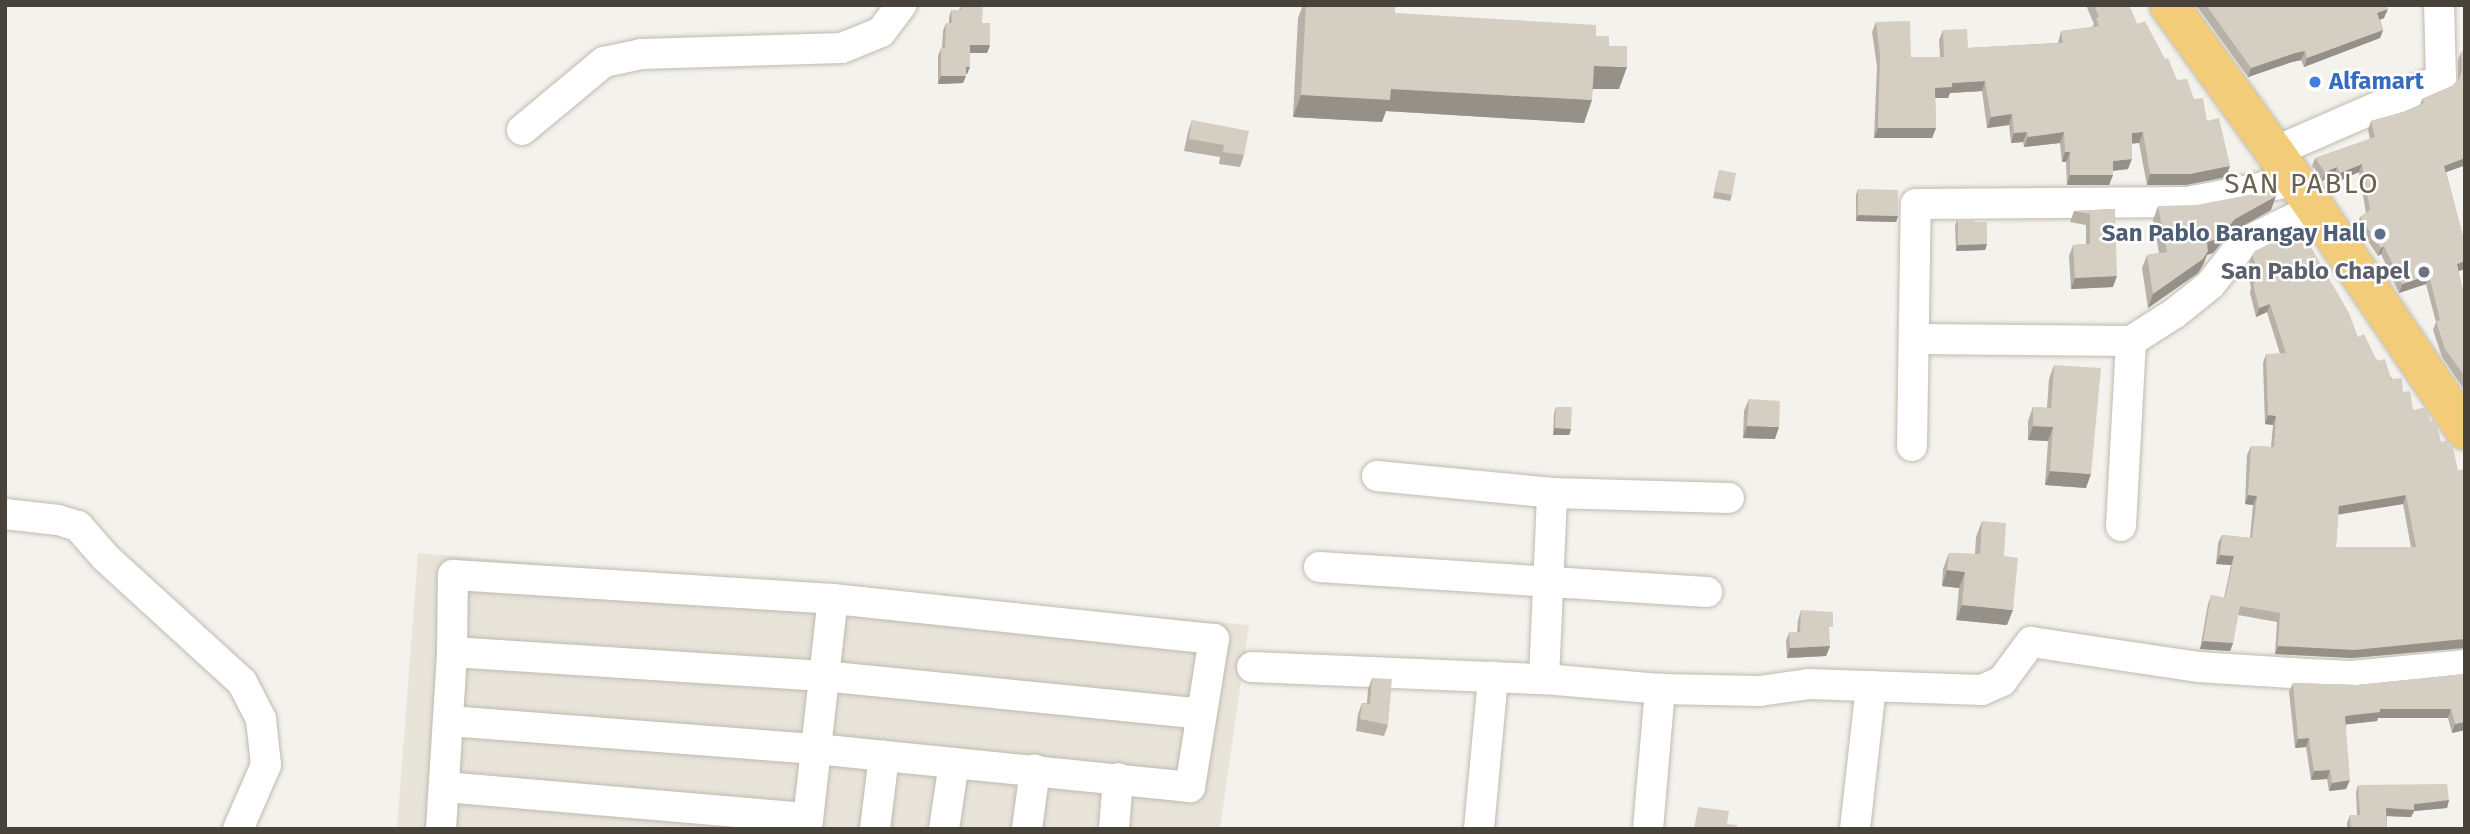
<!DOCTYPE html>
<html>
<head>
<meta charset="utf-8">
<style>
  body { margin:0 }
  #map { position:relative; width:2470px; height:834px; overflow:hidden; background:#f4f2ec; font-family:"Fira Sans",sans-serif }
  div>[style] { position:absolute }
  .residential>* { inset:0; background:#e8e4da }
  .roads { filter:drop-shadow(0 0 2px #bfbaaf) drop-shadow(0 0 2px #bfbaaf) }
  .minor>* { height:30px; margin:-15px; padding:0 15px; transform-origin:15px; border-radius:15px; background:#fff }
  .highway>* { height:38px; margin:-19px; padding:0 19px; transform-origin:19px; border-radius:19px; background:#f2cc79 }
  .wall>* { inset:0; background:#b7b1a7 }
  .shaded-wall>* { inset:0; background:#959088 }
  .building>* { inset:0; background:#d5cec2 }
  .dots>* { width:19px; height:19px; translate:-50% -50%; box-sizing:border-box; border:4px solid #fff; border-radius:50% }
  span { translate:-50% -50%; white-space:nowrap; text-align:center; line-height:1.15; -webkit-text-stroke:5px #fff; paint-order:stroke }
  .shop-label { font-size:24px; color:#366cbe; font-weight:700 }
  .left { translate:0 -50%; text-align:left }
  .service-label { font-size:24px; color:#4e5e75; font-weight:700 }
  .right { translate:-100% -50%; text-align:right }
  .worship-label { font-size:24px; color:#5b616d; font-weight:700 }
  .quarter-label { font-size:28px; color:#6a6152; letter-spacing:2px }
  .frame { position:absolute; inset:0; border:7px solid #48433a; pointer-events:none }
</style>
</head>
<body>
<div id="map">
  <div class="residential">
    <i style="clip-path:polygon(418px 553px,1249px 625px,1220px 829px,397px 829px)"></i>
  </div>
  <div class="roads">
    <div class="minor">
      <i style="left:522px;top:130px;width:107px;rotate:-39.7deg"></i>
      <i style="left:604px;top:62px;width:38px;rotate:-12deg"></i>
      <i style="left:641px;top:54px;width:201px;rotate:-1.7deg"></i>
      <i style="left:842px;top:48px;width:42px;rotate:-22.3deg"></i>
      <i style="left:881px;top:32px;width:34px;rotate:-53deg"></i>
      <i style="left:2274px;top:152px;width:182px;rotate:-23.6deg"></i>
      <i style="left:2441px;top:79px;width:74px;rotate:-91.5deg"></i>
      <i style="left:1916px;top:339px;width:215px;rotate:0.5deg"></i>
      <i style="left:2131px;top:341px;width:52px;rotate:-32.5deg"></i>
      <i style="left:2175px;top:313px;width:45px;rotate:-38.7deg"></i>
      <i style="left:2210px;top:285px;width:48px;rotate:-51.7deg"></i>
      <i style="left:2240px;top:247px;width:12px;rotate:-35deg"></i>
      <i style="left:2250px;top:240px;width:72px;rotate:-26.2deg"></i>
      <i style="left:1912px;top:446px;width:242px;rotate:-89.1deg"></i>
      <i style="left:1916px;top:204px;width:272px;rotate:-0.4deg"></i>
      <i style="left:2188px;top:202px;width:109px;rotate:-11.1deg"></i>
      <i style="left:1377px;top:476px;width:176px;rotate:5.5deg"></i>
      <i style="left:1552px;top:493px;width:177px;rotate:1.6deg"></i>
      <i style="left:5px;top:514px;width:53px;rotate:6.5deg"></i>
      <i style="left:58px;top:520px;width:21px;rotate:17deg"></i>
      <i style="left:78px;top:526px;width:43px;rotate:48.8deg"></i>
      <i style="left:106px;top:558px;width:184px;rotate:42.4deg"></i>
      <i style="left:242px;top:682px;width:42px;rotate:62.8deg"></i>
      <i style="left:261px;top:719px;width:46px;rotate:83.8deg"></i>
      <i style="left:266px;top:765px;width:70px;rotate:113.6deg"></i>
      <i style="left:2121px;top:526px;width:185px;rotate:-86.9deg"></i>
      <i style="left:1319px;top:567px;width:389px;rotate:3.7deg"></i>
      <i style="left:452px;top:652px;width:372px;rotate:3.7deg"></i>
      <i style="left:823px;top:676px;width:380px;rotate:5.7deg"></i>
      <i style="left:1252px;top:667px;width:292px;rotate:2.4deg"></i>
      <i style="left:1544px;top:679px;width:116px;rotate:4.9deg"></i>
      <i style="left:1660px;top:689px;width:99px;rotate:1.2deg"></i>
      <i style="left:1759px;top:691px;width:50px;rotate:-8deg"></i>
      <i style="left:1809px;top:684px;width:173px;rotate:2deg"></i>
      <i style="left:1982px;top:690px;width:22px;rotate:-24deg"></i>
      <i style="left:2002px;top:681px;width:49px;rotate:-53.4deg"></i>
      <i style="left:2031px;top:642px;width:170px;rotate:8.5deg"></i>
      <i style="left:2199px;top:667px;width:108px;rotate:3.7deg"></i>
      <i style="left:2307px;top:674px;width:45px;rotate:2.5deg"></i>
      <i style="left:2352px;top:676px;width:114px;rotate:-5.6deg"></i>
      <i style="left:1544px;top:679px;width:186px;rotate:-87.5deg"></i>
      <i style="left:445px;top:787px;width:364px;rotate:4.9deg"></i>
      <i style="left:441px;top:829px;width:177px;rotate:-86.4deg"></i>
      <i style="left:452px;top:652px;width:77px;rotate:-89.3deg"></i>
      <i style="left:453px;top:575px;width:381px;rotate:3.6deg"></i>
      <i style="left:833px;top:599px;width:383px;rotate:6deg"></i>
      <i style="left:1214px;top:639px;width:150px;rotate:99.2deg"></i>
      <i style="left:1190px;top:787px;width:378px;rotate:-174.2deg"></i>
      <i style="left:814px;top:749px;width:367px;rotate:-175.6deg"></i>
      <i style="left:807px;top:829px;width:231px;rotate:-83.6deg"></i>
      <i style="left:875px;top:829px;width:74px;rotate:-83deg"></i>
      <i style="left:944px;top:829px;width:67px;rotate:-81.4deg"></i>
      <i style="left:1027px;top:829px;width:60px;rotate:-82.3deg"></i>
      <i style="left:1114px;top:829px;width:51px;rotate:-85.5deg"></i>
      <i style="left:1479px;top:829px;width:153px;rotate:-84.7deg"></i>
      <i style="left:1648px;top:829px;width:141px;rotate:-85.1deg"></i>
      <i style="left:1855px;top:829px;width:144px;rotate:-83.6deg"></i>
    </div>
    <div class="highway">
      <i style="left:2169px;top:5px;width:250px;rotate:54.3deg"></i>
      <i style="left:2315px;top:208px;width:268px;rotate:56deg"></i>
    </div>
  </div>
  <div class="wall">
    <i style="clip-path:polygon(961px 5px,982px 23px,990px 45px,987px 53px,970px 53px,967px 74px,966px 74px,963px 83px,938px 84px,938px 56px,941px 48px,942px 48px,943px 31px,946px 23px,949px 23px,949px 18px,951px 10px,959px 10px)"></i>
    <i style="clip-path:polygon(1303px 5px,1395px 5px,1395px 13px,1596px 36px,1609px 46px,1619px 89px,1593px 89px,1584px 123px,1386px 111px,1382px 122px,1293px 117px,1298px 18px)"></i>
    <i style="clip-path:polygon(2086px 5px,2129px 5px,2137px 24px,2177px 80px,2194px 99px,2207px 121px,2226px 177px,2186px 185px,2147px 185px,2139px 143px,2132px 143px,2128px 169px,2113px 171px,2113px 175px,2109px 185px,2067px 185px,2066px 162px,2062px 162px,2060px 143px,2024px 147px,2023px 142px,2011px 143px,2009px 125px,1987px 128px,1982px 91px,1950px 93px,1948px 98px,1935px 98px,1936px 128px,1932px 138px,1874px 138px,1877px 66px,1872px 32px,1876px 22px,1911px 57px,1940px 57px,1939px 40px,1943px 30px,1968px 48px,2058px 43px,2061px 31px,2092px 27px,2094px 24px)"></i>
    <i style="clip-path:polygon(2196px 5px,2386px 5px,2384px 18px,2380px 20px,2383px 30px,2380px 38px,2304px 67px,2301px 60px,2292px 62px,2248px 77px)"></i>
    <i style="clip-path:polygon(2465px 51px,2465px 162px,2463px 166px,2446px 172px,2465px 244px,2465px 269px,2458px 271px,2463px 291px,2465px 291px,2465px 391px,2442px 357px,2433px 330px,2436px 322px,2426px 284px,2399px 293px,2381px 254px,2378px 256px,2357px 225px,2360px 217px,2366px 213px,2359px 172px,2337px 182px,2334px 175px,2322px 181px,2312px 166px,2315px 158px,2370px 139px,2368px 130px,2371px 121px,2414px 109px,2420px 105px,2422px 99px,2452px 86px,2458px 80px,2458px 60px,2461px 52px)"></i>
    <i style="clip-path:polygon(1192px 120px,1244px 155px,1240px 167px,1219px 164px,1220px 157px,1184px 151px,1188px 132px)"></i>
    <i style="clip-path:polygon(1719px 170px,1732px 195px,1730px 201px,1713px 198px)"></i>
    <i style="clip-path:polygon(1858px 189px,1898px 216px,1896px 222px,1856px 221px,1856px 195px)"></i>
    <i style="clip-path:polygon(2158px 206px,2271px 210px,2230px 233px,2213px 253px,2207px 255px,2203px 265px,2198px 273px,2148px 308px,2142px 268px,2147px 255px,2159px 253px,2153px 220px)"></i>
    <i style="clip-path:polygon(2115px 209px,2113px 287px,2071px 289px,2069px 256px,2073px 245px,2086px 244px,2086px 225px,2070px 222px,2074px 211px)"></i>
    <i style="clip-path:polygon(1958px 219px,1974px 222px,1987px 244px,1985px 250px,1956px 251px,1955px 225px)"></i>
    <i style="clip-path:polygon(evenodd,2252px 255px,2358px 337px,2403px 392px,2413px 410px,2430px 421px,2441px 442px,2458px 471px,2465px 469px,2465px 648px,2352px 658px,2275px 654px,2277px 622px,2238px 615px,2233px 643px,2230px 651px,2200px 649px,2208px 604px,2211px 595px,2224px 598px,2231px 565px,2216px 564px,2218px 543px,2222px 535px,2250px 538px,2253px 505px,2245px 504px,2247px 455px,2251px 446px,2271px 447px,2273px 425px,2265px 424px,2263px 363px,2266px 354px,2280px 354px,2267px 312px,2256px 317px,2250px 293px,2251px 288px,2249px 278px,2252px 271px,2249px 264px,2252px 255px,2403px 504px,2411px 547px,2336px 547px,2338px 514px,2403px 504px)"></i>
    <i style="clip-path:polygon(2054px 365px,2086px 488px,2045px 485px,2048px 441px,2028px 440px,2028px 421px,2033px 407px,2047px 408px,2049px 379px)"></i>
    <i style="clip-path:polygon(1749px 399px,1775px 439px,1743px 438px,1744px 411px)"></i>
    <i style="clip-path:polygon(1556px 407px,1571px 429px,1569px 435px,1553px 435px,1554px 413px)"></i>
    <i style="clip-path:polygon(1982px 521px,2004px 556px,2007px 625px,1956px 620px,1959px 588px,1942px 586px,1943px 569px,1949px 553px,1975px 554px,1976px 537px)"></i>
    <i style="clip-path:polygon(1801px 610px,1829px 637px,1830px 646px,1826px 656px,1787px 658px,1786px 641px,1789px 632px,1797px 632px,1798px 620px)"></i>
    <i style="clip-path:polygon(2465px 674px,2465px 730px,2452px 733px,2448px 718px,2378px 718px,2377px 721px,2346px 724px,2346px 789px,2329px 791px,2327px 779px,2311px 780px,2306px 747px,2295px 748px,2289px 692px,2293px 683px,2357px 685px)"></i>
    <i style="clip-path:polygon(1372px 678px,1388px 725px,1384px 736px,1356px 731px,1358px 714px,1362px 703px,1367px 703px,1368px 689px)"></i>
    <i style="clip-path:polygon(2358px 785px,2449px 800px,2447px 808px,2414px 811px,2411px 817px,2387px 816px,2387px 829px,2347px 829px,2347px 823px,2350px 815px,2357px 815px,2356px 792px)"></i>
  </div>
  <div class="shaded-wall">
    <i style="clip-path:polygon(2388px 9px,2384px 18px,2374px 22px,2377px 13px)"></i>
    <i style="clip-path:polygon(2383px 30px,2380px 38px,2304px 67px,2307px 58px)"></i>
    <i style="clip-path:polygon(970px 45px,990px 45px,987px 53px,968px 53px)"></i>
    <i style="clip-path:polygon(2305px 51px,2301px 60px,2292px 62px,2248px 77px,2251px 68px,2295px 53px)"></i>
    <i style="clip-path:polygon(1594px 66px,1627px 67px,1619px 89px,1586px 89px)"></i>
    <i style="clip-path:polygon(966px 67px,970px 67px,967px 74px,963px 74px)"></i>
    <i style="clip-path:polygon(941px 76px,966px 76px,963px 83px,938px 84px)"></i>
    <i style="clip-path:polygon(1985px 81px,1982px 91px,1950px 93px,1948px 98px,1931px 98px,1935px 88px,1952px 83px)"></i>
    <i style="clip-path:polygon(1391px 89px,1592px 100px,1584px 123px,1386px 111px,1382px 122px,1293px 117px,1301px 95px)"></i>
    <i style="clip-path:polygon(2012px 114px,2009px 125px,1987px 128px,1991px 117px)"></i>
    <i style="clip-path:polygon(1878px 128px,1936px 128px,1932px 138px,1874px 138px)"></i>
    <i style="clip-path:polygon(2027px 132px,2023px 142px,2011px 143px,2014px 133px)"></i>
    <i style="clip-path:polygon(2064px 132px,2060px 143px,2024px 147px,2028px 137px)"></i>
    <i style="clip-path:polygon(2143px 132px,2139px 143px,2129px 144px,2132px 133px)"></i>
    <i style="clip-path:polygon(2065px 152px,2070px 152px,2066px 162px,2062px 162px)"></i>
    <i style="clip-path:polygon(2465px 158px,2463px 166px,2441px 174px,2444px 166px)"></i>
    <i style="clip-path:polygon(2132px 159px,2128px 169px,2109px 171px,2113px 161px)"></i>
    <i style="clip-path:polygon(2362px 164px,2359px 172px,2337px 182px,2340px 173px)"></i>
    <i style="clip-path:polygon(2230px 166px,2226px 177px,2186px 185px,2147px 185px,2150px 174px)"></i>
    <i style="clip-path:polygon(2337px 167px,2334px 175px,2322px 181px,2325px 172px)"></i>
    <i style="clip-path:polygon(2070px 175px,2113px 175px,2109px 185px,2067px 185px)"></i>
    <i style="clip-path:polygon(2276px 196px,2271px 210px,2230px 233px,2213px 253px,2207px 255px,2203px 265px,2198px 273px,2148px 308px,2153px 294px,2207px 242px,2235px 219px)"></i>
    <i style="clip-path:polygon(1858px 215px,1898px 216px,1896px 222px,1856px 221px)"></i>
    <i style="clip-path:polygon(1987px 244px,1985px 250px,1956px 251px,1958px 245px)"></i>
    <i style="clip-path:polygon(2384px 246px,2381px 254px,2378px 256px,2381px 248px)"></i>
    <i style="clip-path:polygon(2465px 261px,2465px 269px,2453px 273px,2457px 264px)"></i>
    <i style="clip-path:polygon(2429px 275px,2426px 284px,2399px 293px,2402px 284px)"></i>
    <i style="clip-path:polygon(2117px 276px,2113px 287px,2071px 289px,2075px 278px)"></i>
    <i style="clip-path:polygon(2270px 304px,2267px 312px,2256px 317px,2259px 308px)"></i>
    <i style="clip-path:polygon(2268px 415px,2276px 416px,2273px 425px,2265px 424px)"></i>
    <i style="clip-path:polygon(1747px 426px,1779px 427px,1775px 439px,1743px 438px)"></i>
    <i style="clip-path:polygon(2033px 426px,2053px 427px,2048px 441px,2028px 440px)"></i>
    <i style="clip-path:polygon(1555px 428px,1571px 429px,1569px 435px,1553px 435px)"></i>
    <i style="clip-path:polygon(2050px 471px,2091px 474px,2086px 488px,2045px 485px)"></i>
    <i style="clip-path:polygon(2248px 495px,2257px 496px,2253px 505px,2245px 504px)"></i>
    <i style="clip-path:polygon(2406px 495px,2403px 504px,2336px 515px,2339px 506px)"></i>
    <i style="clip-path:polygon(2220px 555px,2234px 556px,2231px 565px,2216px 564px)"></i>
    <i style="clip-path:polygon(1947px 570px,1965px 572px,1959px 588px,1942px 586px)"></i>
    <i style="clip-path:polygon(1962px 605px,2013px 610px,2007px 625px,1956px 620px)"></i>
    <i style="clip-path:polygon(2465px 639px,2463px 648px,2352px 658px,2275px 654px,2278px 646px)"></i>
    <i style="clip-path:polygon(2203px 641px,2233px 643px,2230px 651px,2200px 649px)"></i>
    <i style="clip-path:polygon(1830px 646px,1826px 656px,1787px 658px,1790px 648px)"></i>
    <i style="clip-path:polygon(2380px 709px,2451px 709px,2448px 718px,2378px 718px,2377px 721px,2342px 725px,2345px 716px)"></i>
    <i style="clip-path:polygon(2465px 722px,2465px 730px,2452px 733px,2455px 724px)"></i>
    <i style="clip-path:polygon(2309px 738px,2306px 747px,2295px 748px,2298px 739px)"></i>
    <i style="clip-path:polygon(2330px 770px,2327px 779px,2311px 780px,2314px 771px)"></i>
    <i style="clip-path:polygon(2350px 780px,2346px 789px,2329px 791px,2332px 783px)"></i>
    <i style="clip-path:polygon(2449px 800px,2447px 808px,2414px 811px,2411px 817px,2384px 816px,2386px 808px)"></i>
  </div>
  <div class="building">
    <i style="clip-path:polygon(961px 5px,983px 5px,982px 23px,990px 23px,990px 45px,970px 45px,970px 67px,966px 67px,966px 76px,941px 76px,941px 48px,945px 48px,946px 23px,952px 23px,951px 10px,961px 10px)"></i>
    <i style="clip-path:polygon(1306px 5px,1395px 5px,1395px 13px,1596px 25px,1596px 36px,1609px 36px,1609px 46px,1627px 46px,1627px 67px,1594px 66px,1592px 100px,1391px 89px,1390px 100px,1301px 95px)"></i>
    <i style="clip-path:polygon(2094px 5px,2129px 5px,2137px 24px,2145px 21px,2165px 59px,2168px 58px,2177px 80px,2187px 79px,2194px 99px,2203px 98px,2207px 121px,2219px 118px,2230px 166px,2190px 174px,2150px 174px,2143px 132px,2132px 133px,2132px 159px,2113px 161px,2113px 175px,2070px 175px,2070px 152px,2065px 152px,2064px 132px,2028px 137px,2027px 132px,2014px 133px,2012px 114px,1991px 117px,1985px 81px,1952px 83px,1952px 87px,1935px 88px,1936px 128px,1878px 128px,1880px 55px,1876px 22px,1910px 21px,1911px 57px,1944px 57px,1943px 30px,1967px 29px,1968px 48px,2063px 43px,2061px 31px,2099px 26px,2096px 18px,2099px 17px)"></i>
    <i style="clip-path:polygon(2206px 5px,2386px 5px,2388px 9px,2377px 13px,2383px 30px,2307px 58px,2305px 51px,2295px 53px,2251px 68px)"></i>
    <i style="clip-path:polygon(2465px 51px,2465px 158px,2444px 166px,2465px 244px,2465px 261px,2457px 264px,2463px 291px,2465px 291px,2465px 377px,2445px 349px,2436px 321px,2440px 320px,2429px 275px,2402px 284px,2384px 246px,2381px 248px,2360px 217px,2370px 210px,2362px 164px,2340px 173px,2337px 167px,2325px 172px,2315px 158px,2375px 137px,2371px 121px,2414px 109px,2424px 103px,2422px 99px,2452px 86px,2459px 79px,2462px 71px,2461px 52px)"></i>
    <i style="clip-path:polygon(1192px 120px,1249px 131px,1244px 155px,1223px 152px,1224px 145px,1189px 139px)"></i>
    <i style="clip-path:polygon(1719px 170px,1736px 173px,1732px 195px,1715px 192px)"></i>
    <i style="clip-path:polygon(1858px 189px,1898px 190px,1898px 216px,1858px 215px)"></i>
    <i style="clip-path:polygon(2275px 190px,2276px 196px,2235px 219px,2218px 239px,2207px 242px,2208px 251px,2203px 259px,2153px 294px,2147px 255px,2167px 252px,2158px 206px,2196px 205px)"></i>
    <i style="clip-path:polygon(2115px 209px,2117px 276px,2075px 278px,2073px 245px,2090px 244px,2090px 214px,2074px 211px)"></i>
    <i style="clip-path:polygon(1958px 219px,1974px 219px,1974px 222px,1987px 222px,1987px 244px,1958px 245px)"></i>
    <i style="clip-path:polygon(evenodd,2300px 228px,2349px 313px,2358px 337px,2364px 334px,2377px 361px,2385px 359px,2391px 379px,2402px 378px,2403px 392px,2410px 391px,2413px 410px,2427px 407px,2430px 421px,2436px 420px,2441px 442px,2448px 440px,2450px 447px,2453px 447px,2458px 471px,2465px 469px,2465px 639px,2355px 650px,2278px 646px,2280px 613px,2240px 606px,2233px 643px,2203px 641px,2211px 595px,2225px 598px,2234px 556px,2220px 555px,2222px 535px,2252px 538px,2257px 496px,2248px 495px,2251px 446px,2274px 447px,2276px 416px,2268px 415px,2266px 354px,2286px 353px,2270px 304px,2259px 308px,2253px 284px,2255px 283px,2252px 269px,2257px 268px,2252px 255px,2255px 251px,2300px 228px,2406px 495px,2416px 547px,2336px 547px,2339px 506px,2406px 495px)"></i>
    <i style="clip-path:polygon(2054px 365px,2101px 368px,2091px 474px,2050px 471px,2053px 427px,2033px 426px,2033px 407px,2051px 408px)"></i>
    <i style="clip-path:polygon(1749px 399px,1780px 401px,1779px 427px,1747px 426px)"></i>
    <i style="clip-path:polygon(1556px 407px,1572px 407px,1571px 429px,1555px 428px)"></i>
    <i style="clip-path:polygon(1982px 521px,2006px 523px,2004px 556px,2018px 558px,2013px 610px,1962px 605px,1965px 572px,1947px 570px,1949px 553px,1980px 554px)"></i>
    <i style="clip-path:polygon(1801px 610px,1833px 612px,1833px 627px,1829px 627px,1830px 646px,1790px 648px,1789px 632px,1800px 632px)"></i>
    <i style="clip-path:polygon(2465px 674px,2465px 722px,2455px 724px,2451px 709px,2380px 709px,2380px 712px,2345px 716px,2350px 780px,2332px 783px,2330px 770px,2314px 771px,2309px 738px,2298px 739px,2293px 683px,2357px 685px)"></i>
    <i style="clip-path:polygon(1372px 678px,1392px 679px,1388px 725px,1360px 719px,1362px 703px,1370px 704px)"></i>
    <i style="clip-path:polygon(2447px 784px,2449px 800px,2414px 804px,2414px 810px,2386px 808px,2387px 829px,2351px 829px,2350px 815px,2360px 815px,2358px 785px)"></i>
    <i style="clip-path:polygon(1698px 807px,1729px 811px,1727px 824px,1737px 825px,1737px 829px,1694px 829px)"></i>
  </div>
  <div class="dots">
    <i style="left:2315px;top:82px;background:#3f7fe0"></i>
    <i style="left:2380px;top:234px;background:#5c6f8a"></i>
    <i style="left:2424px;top:272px;background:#6b7280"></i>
  </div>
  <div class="shop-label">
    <span class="left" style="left:2329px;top:82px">Alfamart</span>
  </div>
  <div class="service-label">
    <span class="right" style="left:2366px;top:234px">San Pablo Barangay Hall</span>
  </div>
  <div class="worship-label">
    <span class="right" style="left:2410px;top:272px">San Pablo Chapel</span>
  </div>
  <div class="quarter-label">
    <span style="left:2302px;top:184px">SAN PABLO</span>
  </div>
  <div class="frame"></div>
</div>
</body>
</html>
